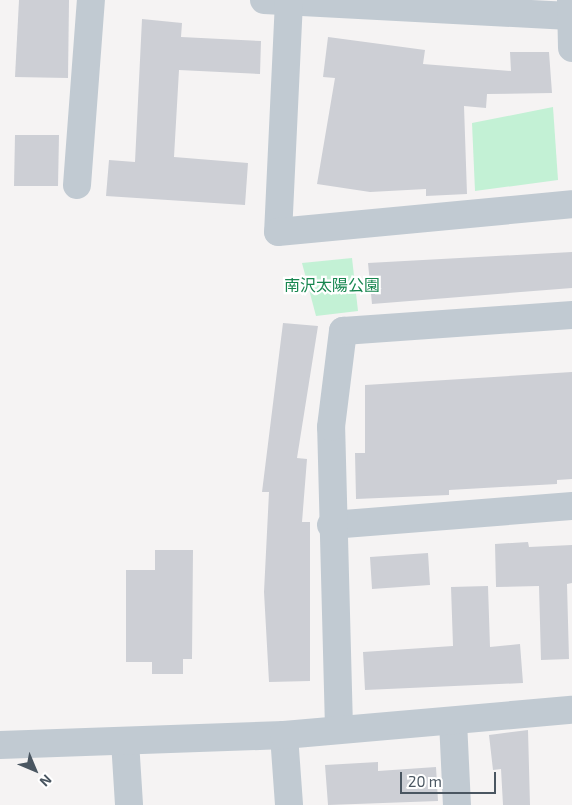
<!DOCTYPE html>
<html>
<head>
<meta charset="utf-8">
<style>
  body { margin:0 }
  #map { position:relative; width:572px; height:805px; overflow:hidden; background:#f5f3f3; font-family:"Exo 2","Noto Sans JP",sans-serif }
  div>[style] { position:absolute }
  .green>* { inset:0; background:#c3f1d5 }
  .building>* { inset:0; background:#cdcfd5 }
  .minor>* { height:28px; margin:-14px; padding:0 14px; transform-origin:14px; border-radius:14px; background:#c1cad2 }
  span { translate:-50% -50%; white-space:nowrap; text-align:center; line-height:1.15; -webkit-text-stroke:4.5px #fff; paint-order:stroke }
  .park-label { font-size:16px; color:#17864f }
  .north { position:absolute; left:10px; top:745px; width:50px; height:50px; -webkit-text-stroke:4px #fff; paint-order:stroke; rotate:135deg; font-size:14px; font-weight:700; line-height:20px; text-align:center; color:#4a5661 }
  .north::after { content:''; display:block; margin:auto; width:18px; height:22px; background:#4a5661; clip-path:polygon(50% 0,100% 100%,50% 72%,0 100%) }
  .scale { position:absolute; left:400px; top:772px; width:96px; height:22px; box-sizing:border-box; border:2px solid #4a5661; border-top:0; padding-left:6px; font-size:15px; line-height:18px; white-space:nowrap; color:#4a5661; -webkit-text-stroke:4px #fff; paint-order:stroke }
</style>
</head>
<body>
<div id="map">
  <div class="green">
    <i style="clip-path:polygon(553px 107px,558px 180px,475px 191px,472px 123px)"></i>
    <i style="clip-path:polygon(352px 258px,358px 311px,316px 316px,302px 263px)"></i>
  </div>
  <div class="building">
    <i style="clip-path:polygon(19px 0,69px 0,68px 78px,15px 77px)"></i>
    <i style="clip-path:polygon(142px 19px,182px 23px,181px 37px,261px 41px,260px 74px,179px 70px,174px 157px,248px 163px,245px 205px,106px 196px,109px 160px,135px 162px)"></i>
    <i style="clip-path:polygon(328px 37px,425px 50px,423px 64px,511px 71px,510px 52px,549px 52px,552px 93px,487px 94px,486px 108px,464px 106px,467px 194px,426px 196px,426px 189px,370px 192px,317px 184px,335px 78px,323px 77px)"></i>
    <i style="clip-path:polygon(15px 135px,59px 135px,58px 186px,14px 186px)"></i>
    <i style="clip-path:polygon(572px 252px,572px 288px,372px 304px,368px 263px)"></i>
    <i style="clip-path:polygon(283px 323px,318px 326px,297px 458px,307px 459px,302px 522px,310px 522px,310px 681px,269px 682px,264px 592px,269px 492px,262px 492px)"></i>
    <i style="clip-path:polygon(572px 372px,572px 479px,557px 480px,557px 484px,449px 490px,449px 495px,356px 499px,355px 453px,365px 453px,365px 385px)"></i>
    <i style="clip-path:polygon(528px 542px,529px 547px,572px 545px,572px 583px,567px 584px,569px 659px,541px 660px,539px 586px,496px 587px,495px 544px)"></i>
    <i style="clip-path:polygon(155px 550px,193px 550px,192px 659px,183px 659px,183px 674px,152px 674px,152px 662px,126px 662px,126px 570px,155px 570px)"></i>
    <i style="clip-path:polygon(428px 553px,430px 585px,372px 589px,370px 557px)"></i>
    <i style="clip-path:polygon(488px 586px,490px 647px,520px 644px,523px 683px,365px 690px,363px 652px,453px 646px,451px 587px)"></i>
    <i style="clip-path:polygon(528px 730px,530px 805px,503px 805px,501px 769px,493px 770px,489px 735px)"></i>
    <i style="clip-path:polygon(378px 762px,378px 771px,436px 767px,438px 801px,328px 805px,325px 765px)"></i>
  </div>
  <div class="minor">
    <i style="left:264px;top:0;width:306px;rotate:3deg"></i>
    <i style="left:571px;top:0;width:48px;rotate:88.8deg"></i>
    <i style="left:289px;top:1px;width:231px;rotate:92.7deg"></i>
    <i style="left:278px;top:232px;width:295px;rotate:-5.4deg"></i>
    <i style="left:77px;top:185px;width:186px;rotate:-85.7deg"></i>
    <i style="left:331px;top:525px;width:242px;rotate:-4.5deg"></i>
    <i style="left:453px;top:721px;width:84px;rotate:87.3deg"></i>
    <i style="left:339px;top:728px;width:301px;rotate:-91.5deg"></i>
    <i style="left:331px;top:427px;width:97px;rotate:-82.9deg"></i>
    <i style="left:343px;top:331px;width:230px;rotate:-4deg"></i>
    <i style="left:284px;top:735px;width:70px;rotate:85.9deg"></i>
    <i style="left:125px;top:741px;width:64px;rotate:86.4deg"></i>
    <i style="left:0;top:745px;width:284px;rotate:-2deg"></i>
    <i style="left:284px;top:735px;width:289px;rotate:-5deg"></i>
  </div>
  <div class="park-label">
    <span style="left:332px;top:285px">南沢太陽公園</span>
  </div>
  <div class="north">N</div>
  <div class="scale">20 m</div>
</div>
</body>
</html>
